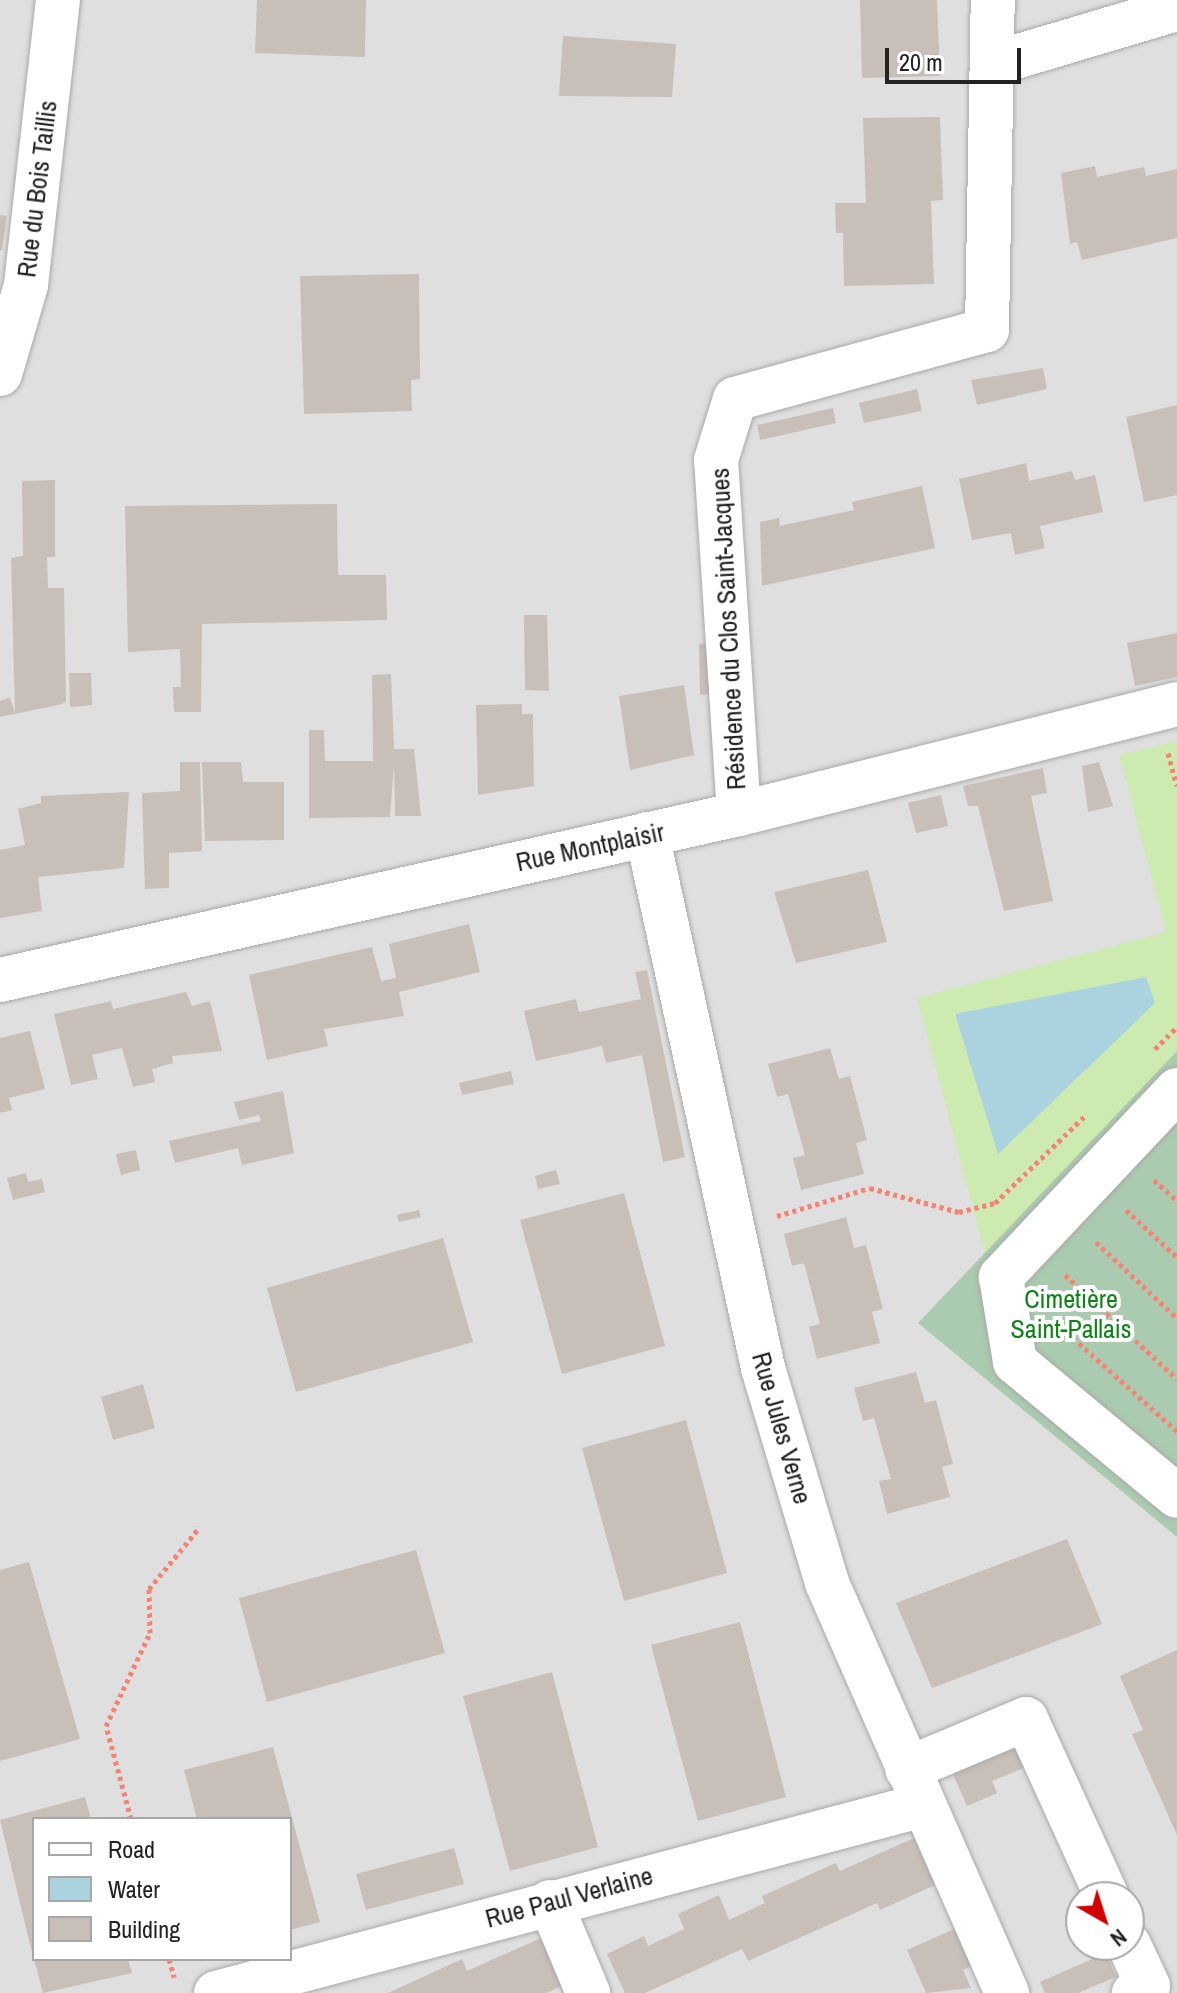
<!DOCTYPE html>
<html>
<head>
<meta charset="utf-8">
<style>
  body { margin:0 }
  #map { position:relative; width:1177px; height:1993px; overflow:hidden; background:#f2efe9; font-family:"Archivo Narrow",sans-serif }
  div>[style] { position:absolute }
  .residential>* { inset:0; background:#e0dfdf }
  .grass>* { inset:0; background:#cdebb0 }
  .cemetery>* { inset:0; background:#aacbaf }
  .water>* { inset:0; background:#aad3df }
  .building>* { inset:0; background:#c7bfb8 }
  .path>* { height:5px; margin-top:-2.5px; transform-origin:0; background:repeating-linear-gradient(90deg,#fa8072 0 4px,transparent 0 8px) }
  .roads { filter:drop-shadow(0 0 2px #a9a9a9) drop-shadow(0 0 2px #a9a9a9) }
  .minor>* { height:44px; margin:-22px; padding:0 22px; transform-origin:22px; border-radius:22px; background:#fff }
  span { translate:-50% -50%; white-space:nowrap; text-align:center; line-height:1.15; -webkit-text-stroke:8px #fff; paint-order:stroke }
  .street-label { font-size:26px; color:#222 }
  .park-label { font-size:26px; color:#0c8416 }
  .legend { position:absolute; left:32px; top:1817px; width:260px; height:144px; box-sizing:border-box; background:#fff; border:2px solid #a7a7a7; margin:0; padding:10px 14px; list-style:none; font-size:24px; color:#222 }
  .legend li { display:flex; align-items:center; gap:16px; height:40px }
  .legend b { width:40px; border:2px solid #a7a7a7 }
  .north { position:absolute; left:1065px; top:1881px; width:80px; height:80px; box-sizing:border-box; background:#fff; border:2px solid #a7a7a7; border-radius:50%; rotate:141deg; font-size:22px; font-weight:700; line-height:32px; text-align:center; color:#222 }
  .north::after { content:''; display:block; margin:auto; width:28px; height:36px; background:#d40000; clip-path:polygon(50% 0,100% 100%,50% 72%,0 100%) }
  .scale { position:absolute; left:885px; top:48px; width:136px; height:36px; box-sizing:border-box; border:4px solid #222; border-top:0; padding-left:10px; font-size:24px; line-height:28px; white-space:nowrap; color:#222; -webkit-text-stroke:6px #fff; paint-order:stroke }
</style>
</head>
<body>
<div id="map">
  <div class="residential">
    <i style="clip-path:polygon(evenodd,0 0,1177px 0,1177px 1993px,0 1993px,0 0,34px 1819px,290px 1819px,290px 1959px,34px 1959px,34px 1819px,0 0,1081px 1897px,1129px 1897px,1129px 1945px,1081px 1945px,1081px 1897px)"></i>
  </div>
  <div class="grass">
    <i style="clip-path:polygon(1177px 741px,1177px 1051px,985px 1253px,917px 998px,1166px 932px,1119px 755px)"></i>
  </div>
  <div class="cemetery">
    <i style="clip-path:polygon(1177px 1051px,1177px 1537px,918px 1323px)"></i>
  </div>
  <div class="water">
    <i style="clip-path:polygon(1146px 977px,1155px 1003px,998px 1154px,955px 1014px)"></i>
  </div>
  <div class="building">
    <i style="clip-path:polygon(257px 0,366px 0,365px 57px,255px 53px)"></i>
    <i style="clip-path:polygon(860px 0,937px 0,940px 76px,862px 78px)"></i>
    <i style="clip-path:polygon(563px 36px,676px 44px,672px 97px,559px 96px)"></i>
    <i style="clip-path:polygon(940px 117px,943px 200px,931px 201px,934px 284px,844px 286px,843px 233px,836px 233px,835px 203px,866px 203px,863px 118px)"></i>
    <i style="clip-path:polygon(1095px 166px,1097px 177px,1144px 167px,1146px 176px,1177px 169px,1177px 238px,1082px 260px,1077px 242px,1070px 244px,1061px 173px)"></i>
    <i style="clip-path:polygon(0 215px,7px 216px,2px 250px,0 250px)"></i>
    <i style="clip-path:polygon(419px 274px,420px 379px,411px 380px,412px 411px,304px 414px,300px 276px)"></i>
    <i style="clip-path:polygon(1043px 368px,1047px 389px,977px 405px,971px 380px)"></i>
    <i style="clip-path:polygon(917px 389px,922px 411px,864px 423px,859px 403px)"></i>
    <i style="clip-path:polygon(1177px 405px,1177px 495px,1144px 502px,1126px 417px)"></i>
    <i style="clip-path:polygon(833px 408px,836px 423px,760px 440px,757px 425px)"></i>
    <i style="clip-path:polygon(1026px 463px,1029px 481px,1072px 471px,1075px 480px,1095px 475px,1103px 512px,1040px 526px,1045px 548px,1015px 555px,1011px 533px,972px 540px,959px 479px)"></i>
    <i style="clip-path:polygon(55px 480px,55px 557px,47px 557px,48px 588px,64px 588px,66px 702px,58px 705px,0 717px,0 701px,10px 697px,15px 714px,11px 558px,23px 556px,22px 481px)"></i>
    <i style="clip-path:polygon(922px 486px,935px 548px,762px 586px,760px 522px,779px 518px,780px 526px,854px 510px,852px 502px)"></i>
    <i style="clip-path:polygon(337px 504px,338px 575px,386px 575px,387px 620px,202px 624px,201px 712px,174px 712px,173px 687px,181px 687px,180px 649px,128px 652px,125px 506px)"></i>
    <i style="clip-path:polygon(524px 615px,547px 615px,549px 691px,525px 690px)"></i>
    <i style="clip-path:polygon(1177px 633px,1177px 677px,1135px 686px,1127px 643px)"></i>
    <i style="clip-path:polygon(716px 642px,717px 693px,700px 695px,699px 644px)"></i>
    <i style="clip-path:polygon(69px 673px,91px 673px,92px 705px,70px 707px)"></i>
    <i style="clip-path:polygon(391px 674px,394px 749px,414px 749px,421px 816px,395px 816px,394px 764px,390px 817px,309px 818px,309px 730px,324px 730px,325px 761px,373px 761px,372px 675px)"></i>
    <i style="clip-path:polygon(684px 685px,694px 755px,630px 770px,619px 696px)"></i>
    <i style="clip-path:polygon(522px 704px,522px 714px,533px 714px,534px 786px,478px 795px,476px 705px)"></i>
    <i style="clip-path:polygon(180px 762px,200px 762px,202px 851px,169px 853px,169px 888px,145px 889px,142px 793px,180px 791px)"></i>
    <i style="clip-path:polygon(202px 762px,241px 762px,243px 782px,284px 782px,284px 840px,205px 841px)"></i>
    <i style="clip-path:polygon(1099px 762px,1113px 806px,1088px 812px,1082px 766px)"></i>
    <i style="clip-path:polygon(1043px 768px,1047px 793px,1031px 796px,1053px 901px,1004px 911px,978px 806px,968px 806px,963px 786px)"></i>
    <i style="clip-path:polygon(129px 792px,124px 868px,38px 877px,42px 911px,0 918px,0 850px,25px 845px,18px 809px,41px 803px,41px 796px)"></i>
    <i style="clip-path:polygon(941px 795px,948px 826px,916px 833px,908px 803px)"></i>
    <i style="clip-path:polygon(868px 870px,887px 942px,796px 963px,774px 892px)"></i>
    <i style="clip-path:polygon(469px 924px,480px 972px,399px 992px,404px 1016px,324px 1029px,328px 1046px,267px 1060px,249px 975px,372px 947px,381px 981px,396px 978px,389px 944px)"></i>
    <i style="clip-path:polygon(647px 970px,685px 1157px,663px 1162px,642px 1055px,606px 1063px,602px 1046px,536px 1061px,524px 1011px,576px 999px,579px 1012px,641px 999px,635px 972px)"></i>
    <i style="clip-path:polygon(186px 992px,192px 1006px,210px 1001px,222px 1051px,172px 1056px,173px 1063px,152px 1069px,155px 1082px,133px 1087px,122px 1048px,92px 1055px,98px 1079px,71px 1085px,54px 1014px,111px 1001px,113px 1009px)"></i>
    <i style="clip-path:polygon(30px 1031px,45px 1089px,9px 1098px,12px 1110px,0 1113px,0 1038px)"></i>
    <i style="clip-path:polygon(830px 1048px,839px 1079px,850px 1076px,867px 1140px,856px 1143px,864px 1174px,801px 1190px,793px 1158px,805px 1155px,788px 1094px,777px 1097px,768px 1064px)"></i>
    <i style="clip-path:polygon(511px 1071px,514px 1084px,462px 1095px,459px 1083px)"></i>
    <i style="clip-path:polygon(283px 1091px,294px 1153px,242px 1165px,238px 1148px,175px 1163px,169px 1141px,261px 1121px,259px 1115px,239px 1120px,234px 1102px)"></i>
    <i style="clip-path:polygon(136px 1150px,140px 1170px,121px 1175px,116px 1154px)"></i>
    <i style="clip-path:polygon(556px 1170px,560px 1184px,538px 1189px,535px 1176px)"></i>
    <i style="clip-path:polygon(26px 1173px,28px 1182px,42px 1179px,45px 1192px,13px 1200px,7px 1178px)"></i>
    <i style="clip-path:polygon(624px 1193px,665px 1346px,562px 1374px,520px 1220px)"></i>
    <i style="clip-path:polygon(419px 1210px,421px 1217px,399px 1222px,397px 1215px)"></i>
    <i style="clip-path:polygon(846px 1217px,854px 1248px,866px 1245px,883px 1309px,872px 1312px,880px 1343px,817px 1359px,809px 1327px,820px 1324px,804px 1263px,792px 1266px,784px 1234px)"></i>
    <i style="clip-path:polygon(443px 1238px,473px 1342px,296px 1392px,267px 1288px)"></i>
    <i style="clip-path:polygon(916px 1372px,925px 1403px,936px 1400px,953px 1464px,942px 1467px,950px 1497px,887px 1514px,879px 1481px,891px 1479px,874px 1418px,863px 1421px,854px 1388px)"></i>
    <i style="clip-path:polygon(143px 1384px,155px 1428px,113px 1440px,101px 1397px)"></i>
    <i style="clip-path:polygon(686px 1420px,727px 1573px,624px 1601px,582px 1448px)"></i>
    <i style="clip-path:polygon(1067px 1539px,1102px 1624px,932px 1688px,896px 1603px)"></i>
    <i style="clip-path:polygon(416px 1550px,445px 1653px,267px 1702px,239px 1598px)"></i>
    <i style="clip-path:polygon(29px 1562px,80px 1739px,0 1761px,0 1570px)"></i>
    <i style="clip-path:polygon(740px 1622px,786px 1797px,698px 1821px,651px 1645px)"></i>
    <i style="clip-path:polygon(1177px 1650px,1177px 1835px,1132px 1734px,1143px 1730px,1120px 1676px)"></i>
    <i style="clip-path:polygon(552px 1672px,598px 1847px,510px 1871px,463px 1696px)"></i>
    <i style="clip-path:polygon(1015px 1744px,1026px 1767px,992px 1781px,997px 1793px,967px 1806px,952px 1772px)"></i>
    <i style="clip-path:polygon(273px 1747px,320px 1922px,290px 1930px,290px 1819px,197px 1819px,184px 1770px)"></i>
    <i style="clip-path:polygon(85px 1797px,91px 1819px,34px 1819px,33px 1957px,0 1820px)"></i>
    <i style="clip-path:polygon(914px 1838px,935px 1885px,880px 1910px,877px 1903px,748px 1961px,742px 1949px,645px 1993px,625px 1993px,607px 1954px,644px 1936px,648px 1946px,684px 1929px,678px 1914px,719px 1895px,729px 1920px,765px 1903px,762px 1896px,836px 1863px,840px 1871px)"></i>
    <i style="clip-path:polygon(454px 1848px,464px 1884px,366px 1910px,356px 1874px)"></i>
    <i style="clip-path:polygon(954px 1929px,971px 1966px,963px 1970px,971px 1988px,926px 1993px,907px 1950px)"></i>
    <i style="clip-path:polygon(541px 1938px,562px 1986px,546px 1993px,388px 1993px,462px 1959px,467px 1971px)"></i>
    <i style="clip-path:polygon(1106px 1953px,1116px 1977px,1078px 1993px,1045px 1993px,1040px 1982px)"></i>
    <i style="clip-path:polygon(34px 1959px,128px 1959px,132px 1973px,43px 1993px)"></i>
  </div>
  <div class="path">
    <i style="left:1168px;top:753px;width:34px;rotate:75deg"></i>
    <i style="left:1155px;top:1049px;width:31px;rotate:-45deg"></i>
    <i style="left:1154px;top:1180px;width:31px;rotate:42deg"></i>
    <i style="left:1126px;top:1210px;width:69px;rotate:42.7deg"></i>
    <i style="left:777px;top:1216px;width:97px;rotate:-16.8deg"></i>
    <i style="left:870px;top:1188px;width:92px;rotate:15.1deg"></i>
    <i style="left:959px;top:1212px;width:37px;rotate:-14deg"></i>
    <i style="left:995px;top:1203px;width:128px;rotate:-44.1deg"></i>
    <i style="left:1096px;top:1242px;width:111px;rotate:43.2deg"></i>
    <i style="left:1065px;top:1275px;width:153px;rotate:42.9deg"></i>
    <i style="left:1055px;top:1322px;width:164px;rotate:41.8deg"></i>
    <i style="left:131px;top:1819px;width:96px;rotate:-105deg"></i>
    <i style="left:106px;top:1726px;width:103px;rotate:-64.7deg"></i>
    <i style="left:150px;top:1633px;width:44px;rotate:-91.3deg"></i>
    <i style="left:149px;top:1589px;width:80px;rotate:-50.6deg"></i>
    <i style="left:169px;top:1959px;width:19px;rotate:74deg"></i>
  </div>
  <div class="roads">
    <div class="minor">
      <i style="left:992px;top:64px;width:193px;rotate:-16.6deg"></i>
      <i style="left:0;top:374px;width:93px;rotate:-73.7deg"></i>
      <i style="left:26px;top:285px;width:287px;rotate:-83.6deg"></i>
      <i style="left:739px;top:814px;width:355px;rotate:-93.7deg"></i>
      <i style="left:716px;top:460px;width:64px;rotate:-72.7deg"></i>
      <i style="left:735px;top:399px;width:261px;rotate:-15.3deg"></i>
      <i style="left:987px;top:330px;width:330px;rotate:-89deg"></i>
      <i style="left:647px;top:834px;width:546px;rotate:77.74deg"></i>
      <i style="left:763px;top:1368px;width:224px;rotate:73.4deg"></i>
      <i style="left:827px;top:1583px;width:448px;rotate:66.3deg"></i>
      <i style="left:0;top:980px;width:757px;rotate:-12.66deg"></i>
      <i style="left:739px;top:814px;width:452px;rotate:-14.1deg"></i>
      <i style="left:1177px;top:1090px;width:257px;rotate:133.3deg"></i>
      <i style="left:1001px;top:1277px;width:86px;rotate:80.6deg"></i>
      <i style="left:1015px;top:1362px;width:210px;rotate:39.6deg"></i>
      <i style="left:907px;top:1769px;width:129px;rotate:-22.8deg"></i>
      <i style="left:1026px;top:1719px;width:196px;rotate:65.5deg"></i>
      <i style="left:550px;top:1902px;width:99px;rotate:67.3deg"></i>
      <i style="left:1129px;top:1945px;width:45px;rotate:65.1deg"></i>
      <i style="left:1148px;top:1986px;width:16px;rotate:153deg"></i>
      <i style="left:216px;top:1993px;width:732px;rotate:-14.89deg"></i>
    </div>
  </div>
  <div class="street-label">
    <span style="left:37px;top:189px;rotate:-83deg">Rue du Bois Taillis</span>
    <span style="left:728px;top:629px;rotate:-93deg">Résidence du Clos Saint-Jacques</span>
    <span style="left:590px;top:847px;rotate:-12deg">Rue Montplaisir</span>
    <span style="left:782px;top:1428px;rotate:74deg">Rue Jules Verne</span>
    <span style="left:569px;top:1897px;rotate:-15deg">Rue Paul Verlaine</span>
  </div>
  <div class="park-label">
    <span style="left:1071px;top:1314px">Cimetière<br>Saint-Pallais</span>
  </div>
  <ul class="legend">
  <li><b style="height:10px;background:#fff"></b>Road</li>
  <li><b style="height:22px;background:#aad3df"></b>Water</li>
  <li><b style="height:22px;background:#c7bfb8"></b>Building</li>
  </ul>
  <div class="north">N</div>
  <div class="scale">20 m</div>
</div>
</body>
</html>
